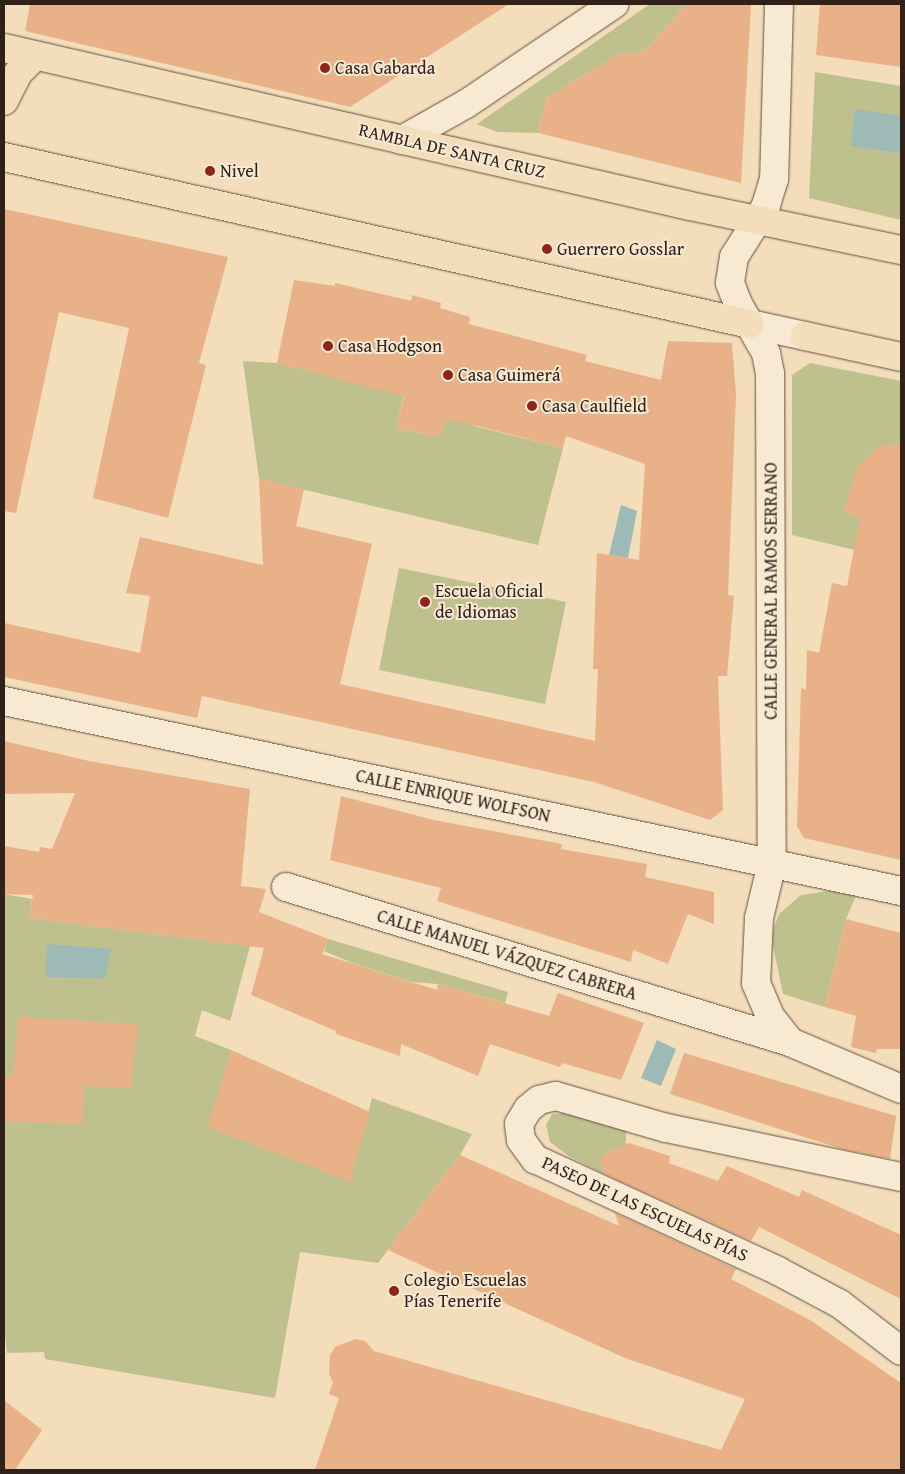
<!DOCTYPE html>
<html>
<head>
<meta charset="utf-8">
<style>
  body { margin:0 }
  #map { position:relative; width:905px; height:1474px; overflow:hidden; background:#f3ddba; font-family:"Gentium Book Plus",serif }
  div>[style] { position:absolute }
  .green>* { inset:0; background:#bec08d }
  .water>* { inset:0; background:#9dbab6 }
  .building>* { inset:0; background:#e9b188 }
  .roads { filter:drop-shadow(0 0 1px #625043) drop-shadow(0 0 1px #625043) }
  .minor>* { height:28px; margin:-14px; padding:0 14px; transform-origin:14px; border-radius:14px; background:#f7e9d2 }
  .major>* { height:28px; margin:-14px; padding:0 14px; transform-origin:14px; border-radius:14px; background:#f3ddba }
  .dots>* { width:14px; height:14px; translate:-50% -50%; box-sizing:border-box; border:2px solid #f7e9d2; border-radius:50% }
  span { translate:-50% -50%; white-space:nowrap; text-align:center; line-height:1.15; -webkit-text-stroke:4px #f7e9d2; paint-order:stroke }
  .poi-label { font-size:18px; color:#31211b }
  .left { translate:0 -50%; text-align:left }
  .street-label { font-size:18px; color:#31211b }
  .frame { position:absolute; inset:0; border:5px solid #31211b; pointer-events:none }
</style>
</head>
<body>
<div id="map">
  <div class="green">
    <i style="clip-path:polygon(650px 4px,687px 4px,645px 51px,620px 54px,547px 97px,538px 133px,497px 132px,477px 124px)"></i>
    <i style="clip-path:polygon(815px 72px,901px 86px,901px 220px,809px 198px)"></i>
    <i style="clip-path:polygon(243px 361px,277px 363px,404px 394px,396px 428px,437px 437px,460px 401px,479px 407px,474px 426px,563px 448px,538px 545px,259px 479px)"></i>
    <i style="clip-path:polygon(810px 363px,901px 381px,901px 561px,792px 535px,792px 375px)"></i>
    <i style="clip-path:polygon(399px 568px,566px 602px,545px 704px,379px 670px)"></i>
    <i style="clip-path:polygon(830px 891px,856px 896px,846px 919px,825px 1007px,783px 994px,771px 936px,779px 914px,801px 895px)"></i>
    <i style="clip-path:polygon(4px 894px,32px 899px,29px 918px,250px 946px,230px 1021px,202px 1010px,195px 1036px,231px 1050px,209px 1127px,350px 1181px,372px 1098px,472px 1134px,460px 1155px,378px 1263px,300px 1252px,275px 1398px,45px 1359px,44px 1352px,7px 1353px,4px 1326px)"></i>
    <i style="clip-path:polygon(328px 939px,508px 992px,505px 1003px,438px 984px,412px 982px,352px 963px,324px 951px)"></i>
    <i style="clip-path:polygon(569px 1112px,626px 1130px,626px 1148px,619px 1147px,607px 1152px,601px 1159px,604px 1174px,570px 1157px,550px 1142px,546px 1125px,552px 1114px)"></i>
  </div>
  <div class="water">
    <i style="clip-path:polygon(855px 109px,901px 116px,901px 153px,851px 146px)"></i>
    <i style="clip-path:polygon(621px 505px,637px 511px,628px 558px,609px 555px)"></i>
    <i style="clip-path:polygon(47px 944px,111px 949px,105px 978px,46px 977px)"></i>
    <i style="clip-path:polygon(657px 1040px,676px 1049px,661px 1086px,641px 1078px)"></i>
  </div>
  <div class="building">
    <i style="clip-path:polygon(30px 4px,509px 4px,350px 107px,25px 31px)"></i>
    <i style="clip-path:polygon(687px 4px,751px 4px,741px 183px,538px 133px,547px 97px,620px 54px,645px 51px)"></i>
    <i style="clip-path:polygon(820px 4px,901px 4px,901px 67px,816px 55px)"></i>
    <i style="clip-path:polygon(4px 209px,228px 257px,199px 363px,206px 365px,168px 518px,93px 498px,129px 328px,59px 312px,16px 513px,4px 511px)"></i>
    <i style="clip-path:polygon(294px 280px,335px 286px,335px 283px,411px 301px,412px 295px,441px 303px,440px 308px,470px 317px,469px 324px,587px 355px,585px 361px,661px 380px,668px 341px,732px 343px,736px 394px,728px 595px,734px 596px,727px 676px,718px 676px,723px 810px,710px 820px,594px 782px,202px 696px,197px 718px,4px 677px,4px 623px,140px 653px,150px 596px,126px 593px,140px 537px,263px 565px,259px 479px,304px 489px,296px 526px,372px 544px,340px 684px,595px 741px,598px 669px,593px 669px,597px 553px,639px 560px,645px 464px,566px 436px,563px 448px,449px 419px,437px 437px,396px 428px,404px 396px,277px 363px)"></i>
    <i style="clip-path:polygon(901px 444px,901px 860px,804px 838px,797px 826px,801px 688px,806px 690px,807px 650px,819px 653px,832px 583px,847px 586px,860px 517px,843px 513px,858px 466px,880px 446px)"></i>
    <i style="clip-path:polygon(4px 741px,89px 761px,250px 789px,241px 886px,266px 889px,259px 912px,328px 939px,322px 954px,437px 990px,438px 984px,549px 1016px,558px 993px,644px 1023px,621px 1080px,562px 1063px,560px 1067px,490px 1044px,478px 1076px,401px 1044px,400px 1056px,336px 1034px,336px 1031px,251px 995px,264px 948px,29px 918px,33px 895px,4px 894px,4px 846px,39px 852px,40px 847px,52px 849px,75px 793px,4px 794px)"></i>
    <i style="clip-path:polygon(341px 796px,434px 820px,562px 844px,561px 849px,647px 864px,645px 877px,714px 892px,714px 924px,688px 914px,668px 964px,633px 950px,631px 962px,437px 901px,441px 888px,330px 860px)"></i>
    <i style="clip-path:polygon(846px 919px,901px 933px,901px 1049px,877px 1049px,876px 1053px,851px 1047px,856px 1016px,825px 1007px)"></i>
    <i style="clip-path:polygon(18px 1017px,138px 1024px,131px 1088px,84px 1086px,82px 1124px,4px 1121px,4px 1076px,13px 1075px)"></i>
    <i style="clip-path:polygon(231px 1050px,370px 1112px,350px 1182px,208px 1127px)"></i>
    <i style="clip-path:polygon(684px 1053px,896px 1116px,890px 1159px,842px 1149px,670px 1094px)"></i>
    <i style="clip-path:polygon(629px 1143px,670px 1156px,669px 1163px,718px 1181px,727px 1166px,799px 1197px,802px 1190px,901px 1235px,901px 1299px,759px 1227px,751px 1241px,604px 1174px,600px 1159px,607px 1152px)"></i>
    <i style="clip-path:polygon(460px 1155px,619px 1226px,615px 1213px,736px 1269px,731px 1279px,810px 1320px,901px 1383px,901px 1470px,315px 1470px,339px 1398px,329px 1394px,333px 1382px,329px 1374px,330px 1355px,335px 1347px,355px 1339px,365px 1341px,374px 1351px,721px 1450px,745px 1399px,625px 1358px,388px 1250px)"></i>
    <i style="clip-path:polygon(4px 1400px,42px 1430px,15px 1470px,4px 1470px)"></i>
  </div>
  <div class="roads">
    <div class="minor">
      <i style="left:779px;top:4px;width:175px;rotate:91.6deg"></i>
      <i style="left:774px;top:179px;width:28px;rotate:107deg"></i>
      <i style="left:766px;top:206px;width:60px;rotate:122.1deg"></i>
      <i style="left:734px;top:257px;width:26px;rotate:99deg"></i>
      <i style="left:730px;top:283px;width:22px;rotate:69deg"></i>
      <i style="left:738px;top:304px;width:56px;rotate:60.3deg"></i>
      <i style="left:766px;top:353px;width:20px;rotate:79deg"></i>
      <i style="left:770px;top:373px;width:490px;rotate:89.8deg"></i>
      <i style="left:772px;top:863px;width:57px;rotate:103.3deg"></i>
      <i style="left:759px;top:918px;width:65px;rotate:92.6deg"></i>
      <i style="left:756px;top:983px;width:36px;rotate:67deg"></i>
      <i style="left:770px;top:1016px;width:33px;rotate:52deg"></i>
      <i style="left:790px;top:1042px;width:121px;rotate:22.9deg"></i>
      <i style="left:402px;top:140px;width:73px;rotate:-29.4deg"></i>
      <i style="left:466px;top:104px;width:179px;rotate:-34deg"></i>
      <i style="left:750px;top:324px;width:56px;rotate:12.3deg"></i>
      <i style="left:4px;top:701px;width:917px;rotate:11.96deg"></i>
      <i style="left:286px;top:887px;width:527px;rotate:17.09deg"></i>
      <i style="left:901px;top:1177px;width:240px;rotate:-168.2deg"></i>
      <i style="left:666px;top:1128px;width:115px;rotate:-163.8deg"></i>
      <i style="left:556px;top:1096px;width:17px;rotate:167deg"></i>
      <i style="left:539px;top:1100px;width:14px;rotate:141deg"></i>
      <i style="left:528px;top:1109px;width:17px;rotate:121deg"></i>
      <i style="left:519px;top:1124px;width:16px;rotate:83deg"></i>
      <i style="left:521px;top:1140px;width:24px;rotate:54deg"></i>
      <i style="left:535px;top:1159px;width:268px;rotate:24.7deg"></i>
      <i style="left:778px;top:1271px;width:70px;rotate:28deg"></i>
      <i style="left:840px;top:1304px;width:77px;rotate:37.6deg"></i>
    </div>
    <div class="major">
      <i style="left:4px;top:48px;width:704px;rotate:12.97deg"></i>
      <i style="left:690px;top:206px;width:216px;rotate:11.8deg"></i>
      <i style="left:4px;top:101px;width:31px;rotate:-63deg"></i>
      <i style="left:18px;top:73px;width:24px;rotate:-45deg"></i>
      <i style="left:4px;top:157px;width:764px;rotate:12.62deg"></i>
      <i style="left:805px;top:336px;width:98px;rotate:12.3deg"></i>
    </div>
  </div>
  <div class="dots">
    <i style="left:325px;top:68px;background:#8f2418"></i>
    <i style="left:210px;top:171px;background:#8f2418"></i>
    <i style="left:547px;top:249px;background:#8f2418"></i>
    <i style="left:328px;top:346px;background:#8f2418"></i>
    <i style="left:448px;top:375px;background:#8f2418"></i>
    <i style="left:532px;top:406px;background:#8f2418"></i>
    <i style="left:425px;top:602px;background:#8f2418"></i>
    <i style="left:394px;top:1291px;background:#8f2418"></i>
  </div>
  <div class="poi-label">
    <span class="left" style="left:335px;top:68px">Casa Gabarda</span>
    <span class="left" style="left:220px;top:171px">Nivel</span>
    <span class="left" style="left:557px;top:249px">Guerrero Gosslar</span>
    <span class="left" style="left:338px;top:346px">Casa Hodgson</span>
    <span class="left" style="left:458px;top:375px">Casa Guimerá</span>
    <span class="left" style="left:542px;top:406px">Casa Caulfield</span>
    <span class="left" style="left:435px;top:602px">Escuela Oficial<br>de Idiomas</span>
    <span class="left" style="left:404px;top:1291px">Colegio Escuelas<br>Pías Tenerife</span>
  </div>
  <div class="street-label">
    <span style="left:452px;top:151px;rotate:13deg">RAMBLA DE SANTA CRUZ</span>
    <span style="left:771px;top:591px;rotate:-90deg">CALLE GENERAL RAMOS SERRANO</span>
    <span style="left:453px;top:796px;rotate:12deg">CALLE ENRIQUE WOLFSON</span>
    <span style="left:507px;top:955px;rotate:17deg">CALLE MANUEL VÁZQUEZ CABRERA</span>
    <span style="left:645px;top:1209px;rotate:25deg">PASEO DE LAS ESCUELAS PÍAS</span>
  </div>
  <div class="frame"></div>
</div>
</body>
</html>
